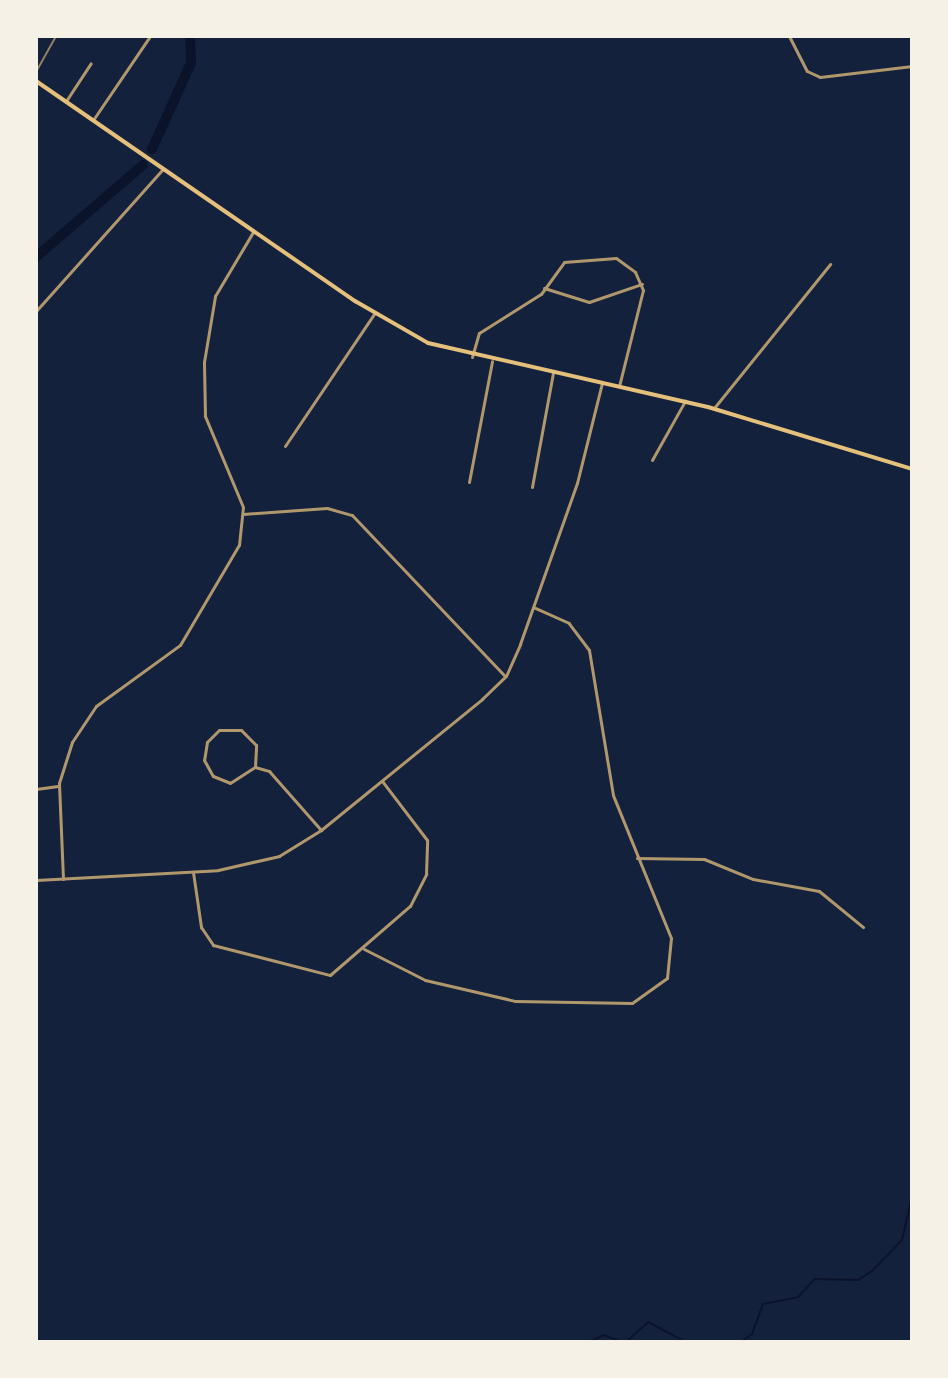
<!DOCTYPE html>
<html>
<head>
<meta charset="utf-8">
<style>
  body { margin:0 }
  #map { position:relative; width:948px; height:1378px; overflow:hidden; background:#14213d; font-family:Poppins,sans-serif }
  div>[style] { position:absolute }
  .stream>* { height:2px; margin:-1px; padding:0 1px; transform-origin:1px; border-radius:1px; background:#0b132b }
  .river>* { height:10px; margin:-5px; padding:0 5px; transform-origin:5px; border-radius:5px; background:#0b132b }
  .minor>* { height:3px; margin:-1.5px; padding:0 1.5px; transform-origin:1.5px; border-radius:1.5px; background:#b1986c }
  .primary>* { height:4px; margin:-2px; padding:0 2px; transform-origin:2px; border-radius:2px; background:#e5c07b }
  .rail>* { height:2px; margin:-1px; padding:0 1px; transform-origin:1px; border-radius:1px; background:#918062 }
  span { translate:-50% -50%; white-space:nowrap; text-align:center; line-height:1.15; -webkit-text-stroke:8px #f6f1e7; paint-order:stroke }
  .frame { position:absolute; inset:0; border:38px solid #f6f1e7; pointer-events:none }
</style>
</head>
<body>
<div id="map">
  <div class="stream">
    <i style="left:590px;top:1342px;width:16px;rotate:-27deg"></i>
    <i style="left:604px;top:1335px;width:19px;rotate:21deg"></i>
    <i style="left:626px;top:1342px;width:30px;rotate:-42deg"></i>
    <i style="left:648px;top:1322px;width:43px;rotate:27.8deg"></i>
    <i style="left:741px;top:1342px;width:14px;rotate:-36deg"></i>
    <i style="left:752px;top:1334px;width:32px;rotate:-70deg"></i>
    <i style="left:763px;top:1304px;width:36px;rotate:-11deg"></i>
    <i style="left:798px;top:1297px;width:25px;rotate:-47deg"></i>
    <i style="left:815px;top:1279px;width:43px;rotate:1.3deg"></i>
    <i style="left:858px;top:1280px;width:17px;rotate:-33deg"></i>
    <i style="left:872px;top:1271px;width:43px;rotate:-45.9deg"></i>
    <i style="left:902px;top:1240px;width:45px;rotate:-77.2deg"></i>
  </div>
  <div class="river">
    <i style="left:152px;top:149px;width:94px;rotate:-65.6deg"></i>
    <i style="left:191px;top:63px;width:27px;rotate:-92deg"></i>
    <i style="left:36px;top:257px;width:141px;rotate:-40.7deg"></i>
  </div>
  <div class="minor">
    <i style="left:789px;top:36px;width:39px;rotate:63deg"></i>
    <i style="left:807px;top:71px;width:14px;rotate:25deg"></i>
    <i style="left:820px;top:77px;width:93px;rotate:-6.8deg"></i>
    <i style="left:66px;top:101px;width:45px;rotate:-56.7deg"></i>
    <i style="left:93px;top:120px;width:102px;rotate:-55.8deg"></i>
    <i style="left:544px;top:288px;width:47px;rotate:17.3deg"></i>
    <i style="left:589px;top:302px;width:56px;rotate:-18.8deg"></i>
    <i style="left:36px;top:311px;width:191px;rotate:-48.2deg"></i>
    <i style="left:472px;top:357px;width:25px;rotate:-74deg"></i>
    <i style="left:479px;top:333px;width:73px;rotate:-32.2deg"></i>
    <i style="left:541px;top:294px;width:39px;rotate:-54deg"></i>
    <i style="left:564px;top:262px;width:52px;rotate:-4.4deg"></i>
    <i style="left:616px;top:258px;width:24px;rotate:36deg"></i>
    <i style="left:635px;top:272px;width:20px;rotate:66deg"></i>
    <i style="left:643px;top:290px;width:99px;rotate:104deg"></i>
    <i style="left:714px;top:408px;width:185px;rotate:-51.1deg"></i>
    <i style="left:285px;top:446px;width:159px;rotate:-56deg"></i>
    <i style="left:652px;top:460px;width:68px;rotate:-60.8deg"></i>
    <i style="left:469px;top:482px;width:123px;rotate:-79.2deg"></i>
    <i style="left:532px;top:487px;width:116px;rotate:-79.6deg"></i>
    <i style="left:243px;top:514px;width:84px;rotate:-4.1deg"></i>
    <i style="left:327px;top:508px;width:26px;rotate:16deg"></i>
    <i style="left:352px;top:515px;width:221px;rotate:46.5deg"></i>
    <i style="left:255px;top:767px;width:22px;rotate:-87deg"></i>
    <i style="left:256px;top:745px;width:21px;rotate:-135deg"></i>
    <i style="left:241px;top:730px;width:22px;rotate:180deg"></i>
    <i style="left:219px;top:730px;width:17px;rotate:135deg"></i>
    <i style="left:207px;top:742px;width:18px;rotate:99deg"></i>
    <i style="left:204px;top:760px;width:18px;rotate:61deg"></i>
    <i style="left:213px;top:776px;width:18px;rotate:22deg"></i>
    <i style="left:230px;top:783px;width:30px;rotate:-33deg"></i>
    <i style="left:255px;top:767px;width:15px;rotate:16deg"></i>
    <i style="left:269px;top:771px;width:79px;rotate:48.6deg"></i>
    <i style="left:36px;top:789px;width:22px;rotate:-8deg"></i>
    <i style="left:637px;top:858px;width:67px;rotate:0.9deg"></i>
    <i style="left:704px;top:859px;width:53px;rotate:22.2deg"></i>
    <i style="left:753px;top:879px;width:67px;rotate:10.3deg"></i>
    <i style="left:819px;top:891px;width:57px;rotate:39.3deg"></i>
    <i style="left:193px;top:872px;width:56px;rotate:81.7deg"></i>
    <i style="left:201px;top:927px;width:22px;rotate:56deg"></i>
    <i style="left:213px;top:945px;width:121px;rotate:14.4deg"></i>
    <i style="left:330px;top:975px;width:106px;rotate:-40.8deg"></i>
    <i style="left:410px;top:906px;width:36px;rotate:-63deg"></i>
    <i style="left:426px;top:874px;width:34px;rotate:-88deg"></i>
    <i style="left:427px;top:840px;width:74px;rotate:-127.3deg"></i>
    <i style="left:63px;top:879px;width:96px;rotate:-92.4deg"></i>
    <i style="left:59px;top:783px;width:43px;rotate:-72.4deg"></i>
    <i style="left:72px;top:742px;width:43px;rotate:-56.3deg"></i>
    <i style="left:96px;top:706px;width:104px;rotate:-36deg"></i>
    <i style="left:180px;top:645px;width:116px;rotate:-59.5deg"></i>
    <i style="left:239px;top:545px;width:38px;rotate:-84deg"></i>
    <i style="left:243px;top:507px;width:99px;rotate:-112.7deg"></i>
    <i style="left:205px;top:416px;width:54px;rotate:-91.1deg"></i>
    <i style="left:204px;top:362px;width:67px;rotate:-80.5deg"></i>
    <i style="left:215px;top:296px;width:74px;rotate:-59.3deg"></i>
    <i style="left:36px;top:880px;width:182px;rotate:-3.1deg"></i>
    <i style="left:218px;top:870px;width:63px;rotate:-12.9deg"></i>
    <i style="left:279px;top:856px;width:49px;rotate:-31.8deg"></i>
    <i style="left:321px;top:830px;width:208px;rotate:-39.1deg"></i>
    <i style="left:482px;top:699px;width:33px;rotate:-44deg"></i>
    <i style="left:506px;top:676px;width:35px;rotate:-66deg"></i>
    <i style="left:520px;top:644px;width:171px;rotate:-70.5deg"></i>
    <i style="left:577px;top:483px;width:103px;rotate:-76deg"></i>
    <i style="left:364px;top:949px;width:68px;rotate:26.9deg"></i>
    <i style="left:425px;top:980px;width:92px;rotate:13.1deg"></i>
    <i style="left:515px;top:1001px;width:117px;rotate:1deg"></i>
    <i style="left:632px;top:1003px;width:43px;rotate:-35.5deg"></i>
    <i style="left:667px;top:978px;width:40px;rotate:-84.3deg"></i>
    <i style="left:671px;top:938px;width:154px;rotate:-112.1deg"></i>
    <i style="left:613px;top:795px;width:147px;rotate:-99.4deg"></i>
    <i style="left:589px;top:650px;width:34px;rotate:-127deg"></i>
    <i style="left:569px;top:623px;width:39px;rotate:-156deg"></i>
  </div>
  <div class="primary">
    <i style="left:36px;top:81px;width:388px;rotate:34.6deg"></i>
    <i style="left:355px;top:301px;width:84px;rotate:29.9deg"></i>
    <i style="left:428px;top:343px;width:287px;rotate:12.9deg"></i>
    <i style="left:708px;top:407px;width:213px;rotate:16.9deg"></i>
  </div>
  <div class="rail">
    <i style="left:36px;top:72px;width:41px;rotate:-60.9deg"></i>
  </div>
  <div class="frame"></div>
</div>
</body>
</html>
